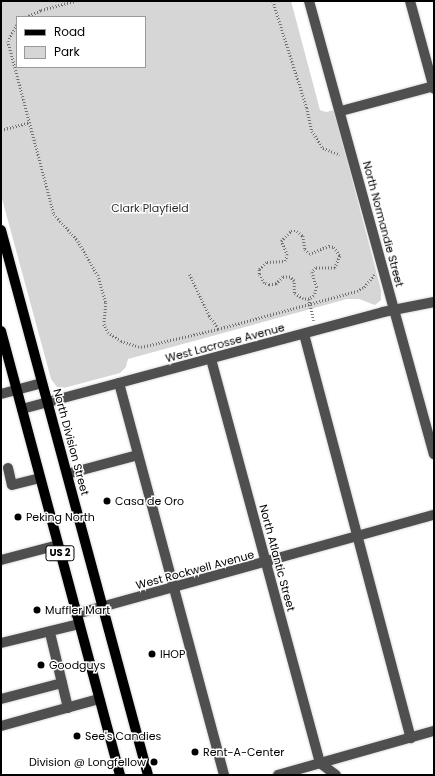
<!DOCTYPE html>
<html>
<head>
<meta charset="utf-8">
<style>
  body { margin:0 }
  #map { position:relative; width:435px; height:776px; overflow:hidden; background:#fff; font-family:Poppins,sans-serif }
  div>[style] { position:absolute }
  .green>* { inset:0; background:#d6d6d6 }
  .path>* { height:2.5px; margin-top:-1.25px; transform-origin:0; background:repeating-linear-gradient(90deg,#717171 0 1px,transparent 0 3px) }
  .roads { filter:drop-shadow(0 0 1px #dbdbdb) drop-shadow(0 0 1px #dbdbdb) }
  .minor>* { height:10px; margin:-5px; padding:0 5px; transform-origin:5px; border-radius:5px; background:#4f4f4f }
  .major>* { height:10px; margin:-5px; padding:0 5px; transform-origin:5px; border-radius:5px; background:#000 }
  .dots>* { width:11px; height:11px; translate:-50% -50%; box-sizing:border-box; border:2px solid #fff; border-radius:50% }
  span { translate:-50% -50%; white-space:nowrap; text-align:center; line-height:1.15; -webkit-text-stroke:3px #fff; paint-order:stroke }
  .shield-label span { padding:1px 3px; background:#fff; border:1px solid; border-radius:3px; -webkit-text-stroke-width:0 }
  .shield-label { font-size:10px; color:#000; font-weight:700 }
  .park-label { font-size:11px; color:#2d2d2d }
  .street-label { font-size:11px; color:#000 }
  .poi-label { font-size:11px; color:#000 }
  .left { translate:0 -50%; text-align:left }
  .right { translate:-100% -50%; text-align:right }
  .frame { position:absolute; inset:0; border:2px solid #000; pointer-events:none }
  .legend { position:absolute; left:16px; top:16px; width:130px; height:52px; box-sizing:border-box; background:#fff; border:1px solid #999; margin:0; padding:5px 7px; list-style:none; font-size:12px; color:#000 }
  .legend li { display:flex; align-items:center; gap:8px; height:20px }
  .legend b { width:20px; border:1px solid #999 }
</style>
</head>
<body>
<div id="map">
  <div class="green">
    <i style="clip-path:polygon(evenodd,1px 1px,291px 1px,320px 110px,326px 112px,334px 110px,381px 290px,381px 300px,375px 305px,359px 299px,347px 299px,128px 359px,126px 367px,120px 373px,64px 388px,57px 387px,51px 379px,1px 195px,1px 1px,17px 17px,145px 17px,145px 67px,17px 67px,17px 17px)"></i>
  </div>
  <div class="path">
    <i style="left:273px;top:1px;width:112px;rotate:72.4deg"></i>
    <i style="left:307px;top:108px;width:24px;rotate:78deg"></i>
    <i style="left:312px;top:131px;width:20px;rotate:57deg"></i>
    <i style="left:323px;top:148px;width:18px;rotate:22deg"></i>
    <i style="left:26px;top:17px;width:17px;rotate:-25deg"></i>
    <i style="left:41px;top:10px;width:34px;rotate:-15deg"></i>
    <i style="left:17px;top:25px;width:18px;rotate:119deg"></i>
    <i style="left:8px;top:41px;width:179px;rotate:75.1deg"></i>
    <i style="left:54px;top:214px;width:36px;rotate:48deg"></i>
    <i style="left:78px;top:241px;width:39px;rotate:60deg"></i>
    <i style="left:98px;top:275px;width:29px;rotate:74deg"></i>
    <i style="left:106px;top:303px;width:21px;rotate:95deg"></i>
    <i style="left:104px;top:324px;width:9px;rotate:63deg"></i>
    <i style="left:108px;top:332px;width:16px;rotate:35deg"></i>
    <i style="left:121px;top:341px;width:21px;rotate:17deg"></i>
    <i style="left:141px;top:347px;width:79px;rotate:-13.2deg"></i>
    <i style="left:218px;top:329px;width:16px;rotate:-125deg"></i>
    <i style="left:209px;top:316px;width:47px;rotate:-115.5deg"></i>
    <i style="left:1px;top:130px;width:30px;rotate:-15deg"></i>
    <i style="left:309px;top:299px;width:6px;rotate:180deg"></i>
    <i style="left:303px;top:299px;width:11px;rotate:-146deg"></i>
    <i style="left:294px;top:293px;width:12px;rotate:-90deg"></i>
    <i style="left:294px;top:281px;width:6px;rotate:-135deg"></i>
    <i style="left:290px;top:277px;width:7px;rotate:180deg"></i>
    <i style="left:283px;top:277px;width:10px;rotate:135deg"></i>
    <i style="left:276px;top:284px;width:7px;rotate:172deg"></i>
    <i style="left:269px;top:285px;width:5px;rotate:-158deg"></i>
    <i style="left:264px;top:283px;width:10px;rotate:-119deg"></i>
    <i style="left:259px;top:274px;width:5px;rotate:-90deg"></i>
    <i style="left:259px;top:269px;width:11px;rotate:-41deg"></i>
    <i style="left:267px;top:262px;width:18px;rotate:-3deg"></i>
    <i style="left:285px;top:261px;width:6px;rotate:-72deg"></i>
    <i style="left:287px;top:255px;width:15px;rotate:-113deg"></i>
    <i style="left:281px;top:241px;width:14px;rotate:-45deg"></i>
    <i style="left:291px;top:231px;width:6px"></i>
    <i style="left:297px;top:231px;width:8px;rotate:40deg"></i>
    <i style="left:303px;top:236px;width:13px;rotate:81deg"></i>
    <i style="left:305px;top:249px;width:6px;rotate:51deg"></i>
    <i style="left:309px;top:254px;width:22px;rotate:-22deg"></i>
    <i style="left:329px;top:246px;width:5px;rotate:11deg"></i>
    <i style="left:334px;top:247px;width:11px;rotate:56deg"></i>
    <i style="left:340px;top:256px;width:13px;rotate:113deg"></i>
    <i style="left:335px;top:268px;width:19px;rotate:180deg"></i>
    <i style="left:316px;top:268px;width:6px;rotate:135deg"></i>
    <i style="left:312px;top:272px;width:16px;rotate:72deg"></i>
    <i style="left:317px;top:287px;width:9px;rotate:108deg"></i>
    <i style="left:314px;top:296px;width:6px;rotate:149deg"></i>
    <i style="left:309px;top:299px;width:22px;rotate:77deg"></i>
    <i style="left:218px;top:329px;width:144px;rotate:-15.3deg"></i>
    <i style="left:357px;top:291px;width:8px;rotate:-30deg"></i>
    <i style="left:364px;top:287px;width:16px;rotate:-50deg"></i>
  </div>
  <div class="roads">
    <div class="minor">
      <i style="left:309px;top:1px;width:470px;rotate:74.6deg"></i>
      <i style="left:410px;top:1px;width:91px;rotate:74.7deg"></i>
      <i style="left:341px;top:111px;width:96px;rotate:-15deg"></i>
      <i style="left:304px;top:334px;width:418px;rotate:75.2deg"></i>
      <i style="left:211px;top:359px;width:418px;rotate:74.9deg"></i>
      <i style="left:320px;top:763px;width:20px;rotate:37deg"></i>
      <i style="left:119px;top:383px;width:406px;rotate:75deg"></i>
      <i style="left:1px;top:394px;width:42px;rotate:-15deg"></i>
      <i style="left:22px;top:409px;width:374px;rotate:-15deg"></i>
      <i style="left:383px;top:312px;width:52px;rotate:-11.1deg"></i>
      <i style="left:8px;top:468px;width:17px;rotate:77deg"></i>
      <i style="left:12px;top:485px;width:29px;rotate:-14deg"></i>
      <i style="left:67px;top:474px;width:73px;rotate:-15deg"></i>
      <i style="left:1px;top:560px;width:59px;rotate:-14.7deg"></i>
      <i style="left:76px;top:614px;width:371px;rotate:-15.5deg"></i>
      <i style="left:51px;top:637px;width:73px;rotate:76.5deg"></i>
      <i style="left:1px;top:643px;width:80px;rotate:-13.7deg"></i>
      <i style="left:1px;top:699px;width:63px;rotate:-14.7deg"></i>
      <i style="left:1px;top:726px;width:102px;rotate:-15.4deg"></i>
      <i style="left:278px;top:775px;width:162px;rotate:-15.8deg"></i>
    </div>
    <div class="major">
      <i style="left:1px;top:230px;width:564px;rotate:74.91deg"></i>
      <i style="left:1px;top:331px;width:460px;rotate:75deg"></i>
    </div>
  </div>
  <div class="dots">
    <i style="left:107px;top:501px;background:#000"></i>
    <i style="left:18px;top:517px;background:#000"></i>
    <i style="left:37px;top:610px;background:#000"></i>
    <i style="left:152px;top:654px;background:#000"></i>
    <i style="left:41px;top:665px;background:#000"></i>
    <i style="left:77px;top:736px;background:#000"></i>
    <i style="left:195px;top:752px;background:#000"></i>
    <i style="left:154px;top:762px;background:#000"></i>
  </div>
  <div class="shield-label">
    <span style="left:60px;top:553px">US 2</span>
  </div>
  <div class="park-label">
    <span style="left:150px;top:208px">Clark Playfield</span>
  </div>
  <div class="street-label">
    <span style="left:383px;top:224px;rotate:75deg">North Normandie Street</span>
    <span style="left:225px;top:343px;rotate:-15deg">West Lacrosse Avenue</span>
    <span style="left:71px;top:442px;rotate:75deg">North Division Street</span>
    <span style="left:277px;top:558px;rotate:75deg">North Atlantic Street</span>
    <span style="left:195px;top:570px;rotate:-15deg">West Rockwell Avenue</span>
  </div>
  <div class="poi-label">
    <span class="left" style="left:115px;top:501px">Casa de Oro</span>
    <span class="left" style="left:26px;top:517px">Peking North</span>
    <span class="left" style="left:45px;top:610px">Muffler Mart</span>
    <span class="left" style="left:160px;top:654px">IHOP</span>
    <span class="left" style="left:49px;top:665px">Goodguys</span>
    <span class="left" style="left:85px;top:736px">See's Candies</span>
    <span class="left" style="left:203px;top:752px">Rent-A-Center</span>
    <span class="right" style="left:146px;top:762px">Division @ Longfellow</span>
  </div>
  <div class="frame"></div>
  <ul class="legend">
  <li><b style="height:5px;background:#000"></b>Road</li>
  <li><b style="height:11px;background:#d6d6d6"></b>Park</li>
  </ul>
</div>
</body>
</html>
